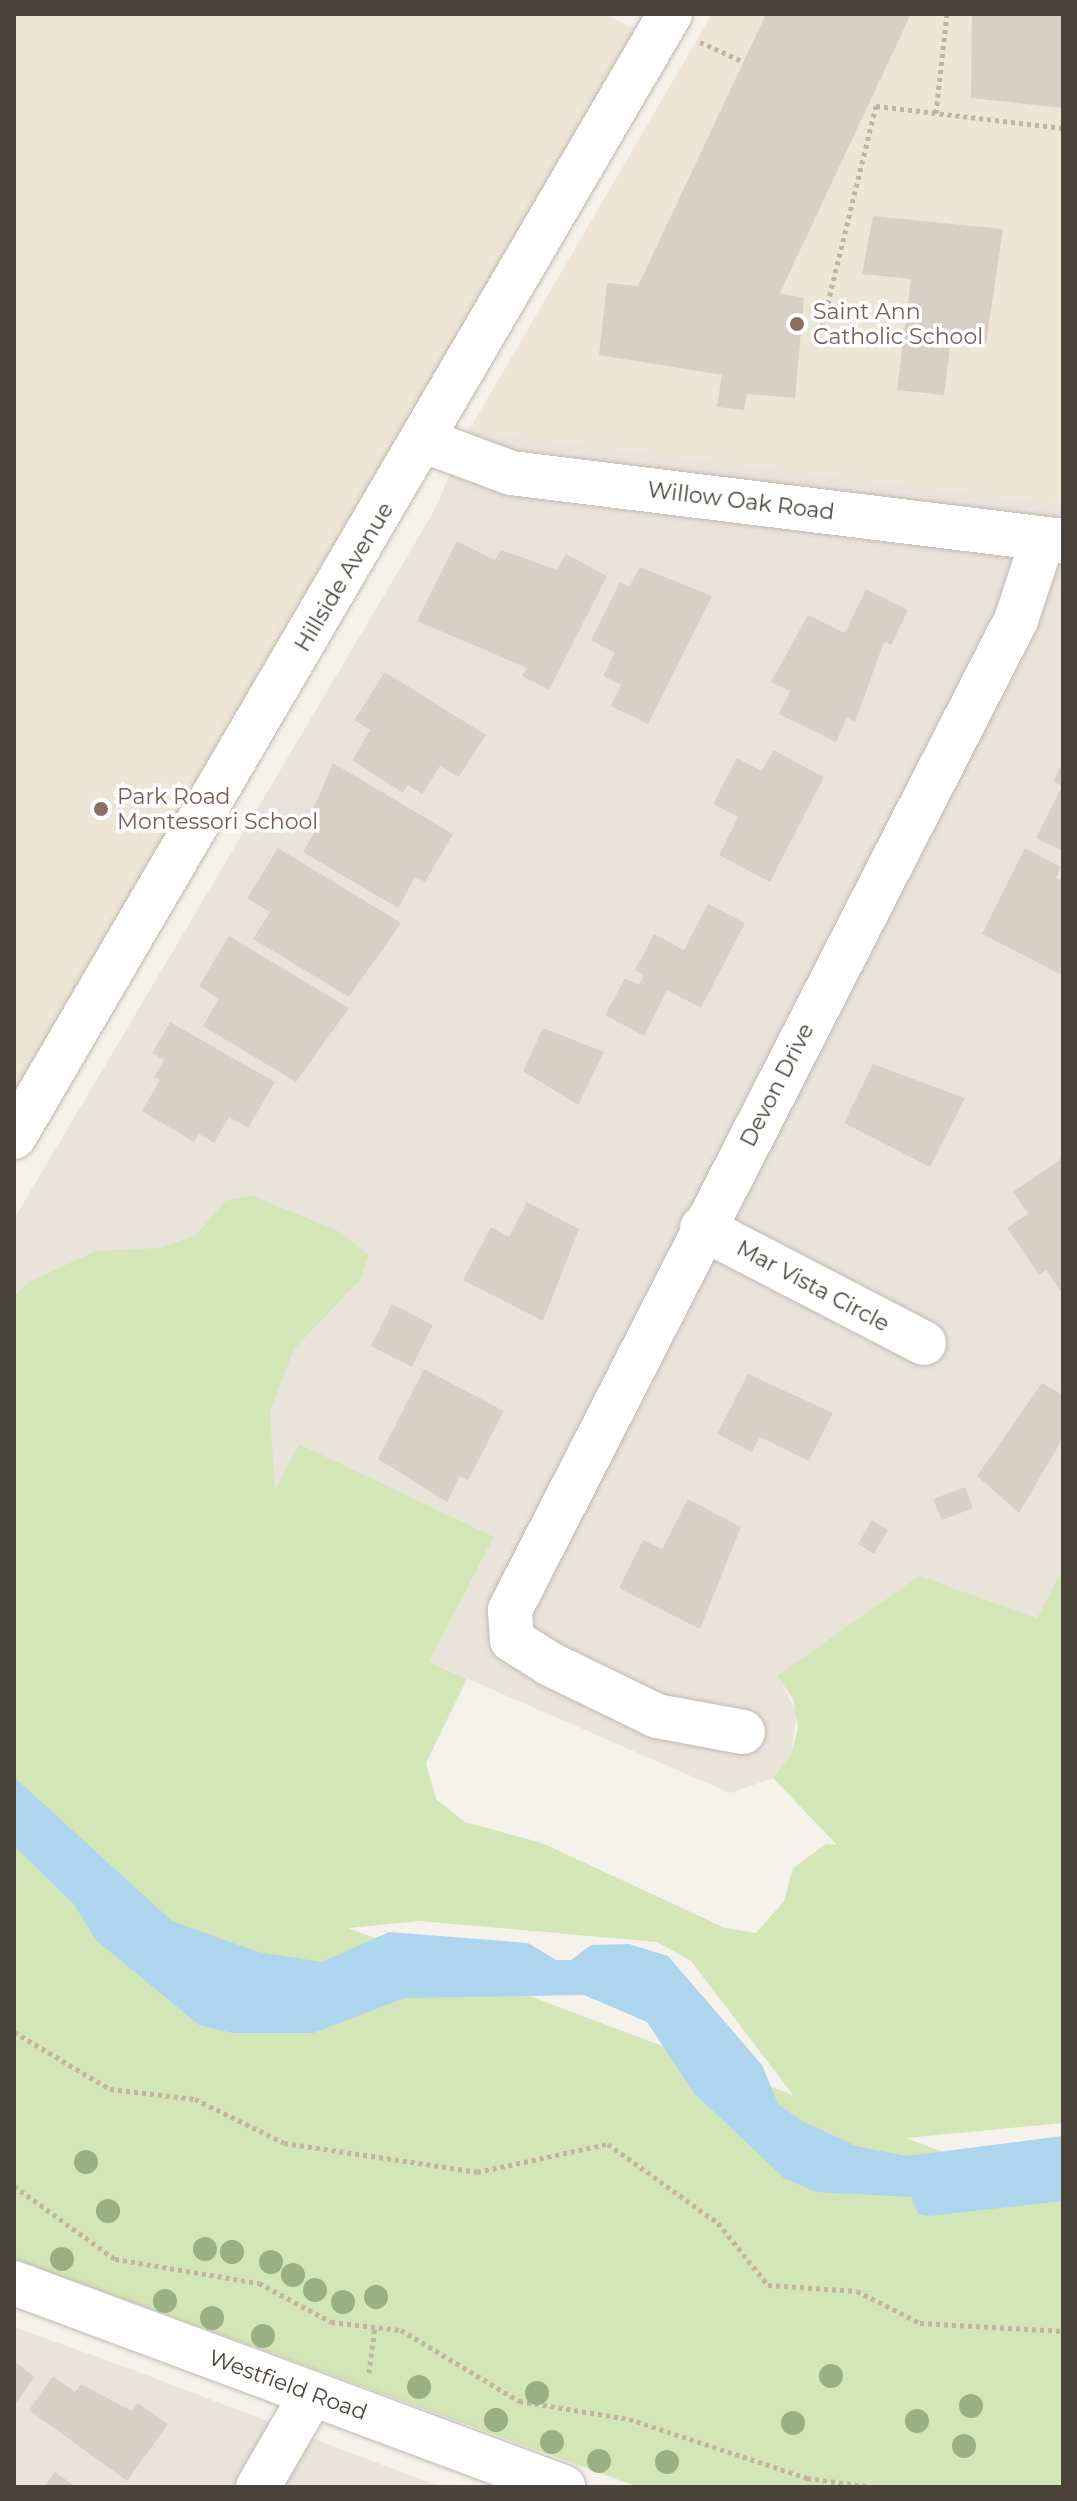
<!DOCTYPE html>
<html>
<head>
<meta charset="utf-8">
<style>
  body { margin:0 }
  #map { position:relative; width:1077px; height:2501px; overflow:hidden; background:#f5f2ec; font-family:Montserrat,sans-serif }
  div>[style] { position:absolute }
  .residential>* { inset:0; background:#e9e4da }
  .education>* { inset:0; background:#ede6d7 }
  .green>* { inset:0; background:#d3e6b8 }
  .water>* { inset:0; background:#add5ed }
  .building>* { inset:0; background:#d9d0c5 }
  .path>* { height:5px; margin-top:-2.5px; transform-origin:0; background:repeating-linear-gradient(90deg,#c1b4a1 0 4px,transparent 0 8px) }
  .roads { filter:drop-shadow(0 0 2px #c0b9af) drop-shadow(0 0 2px #c0b9af) }
  .minor>* { height:44px; margin:-22px; padding:0 22px; transform-origin:22px; border-radius:22px; background:#fff }
  .trees>* { width:24px; height:24px; margin:-12px; border-radius:50%; background:#99af84 }
  .dots>* { width:22px; height:22px; translate:-50% -50%; box-sizing:border-box; border:4px solid #fff; border-radius:50% }
  span { translate:-50% -50%; white-space:nowrap; text-align:center; line-height:1.15; -webkit-text-stroke:7px #fff; paint-order:stroke }
  .education-label { font-size:22px; color:#785e54 }
  .left { translate:0 -50%; text-align:left }
  .street-label { font-size:22px; color:#49433a }
  .frame { position:absolute; inset:0; border:16px solid #49433a; pointer-events:none }
</style>
</head>
<body>
<div id="map">
  <div class="residential">
    <i style="clip-path:polygon(469px 430px,1063px 505px,1063px 1898px,777px 1675px,797px 1713px,791px 1755px,773px 1778px,730px 1793px,429px 1662px,494px 1537px,210px 1624px,14px 1443px,70px 1326px,14px 1297px,14px 1219px,434px 511px)"></i>
    <i style="clip-path:polygon(14px 2327px,128px 2368px,441px 2487px,14px 2487px)"></i>
  </div>
  <div class="education">
    <i style="clip-path:polygon(14px 14px,605px 14px,639px 31px,14px 1105px)"></i>
    <i style="clip-path:polygon(712px 14px,1063px 14px,1063px 505px,469px 430px)"></i>
  </div>
  <div class="green">
    <i style="clip-path:polygon(evenodd,251px 1195px,338px 1231px,369px 1255px,360px 1280px,294px 1349px,270px 1411px,275px 1490px,299px 1444px,494px 1537px,429px 1662px,467px 1679px,426px 1763px,436px 1799px,465px 1822px,542px 1843px,725px 1928px,756px 1933px,784px 1901px,793px 1868px,826px 1844px,837px 1845px,773px 1778px,791px 1755px,798px 1727px,793px 1699px,777px 1676px,919px 1576px,1037px 1618px,1063px 1569px,1063px 2123px,906px 2138px,1001px 2174px,1063px 2166px,1063px 2487px,638px 2487px,14px 2259px,14px 1297px,27px 1283px,96px 1251px,159px 1248px,196px 1235px,225px 1201px,251px 1195px,420px 1921px,657px 1942px,691px 1961px,793px 2095px,348px 1928px,420px 1921px)"></i>
  </div>
  <div class="water">
    <i style="clip-path:polygon(14px 1777px,172px 1921px,258px 1952px,322px 1962px,389px 1932px,528px 1943px,556px 1960px,571px 1960px,591px 1945px,629px 1944px,668px 1956px,762px 2065px,778px 2104px,802px 2121px,856px 2146px,906px 2156px,1063px 2136px,1063px 2201px,929px 2216px,918px 2214px,911px 2197px,816px 2192px,784px 2178px,694px 2093px,647px 2022px,584px 1995px,405px 1998px,313px 2033px,233px 2033px,199px 2025px,96px 1940px,74px 1904px,14px 1846px)"></i>
  </div>
  <div class="building">
    <i style="clip-path:polygon(766px 14px,911px 14px,780px 293px,804px 298px,795px 398px,747px 394px,744px 410px,717px 407px,722px 375px,599px 355px,607px 283px,638px 286px)"></i>
    <i style="clip-path:polygon(972px 14px,1063px 14px,1063px 108px,971px 98px)"></i>
    <i style="clip-path:polygon(873px 216px,1003px 229px,986px 344px,951px 340px,944px 395px,897px 390px,911px 279px,862px 274px)"></i>
    <i style="clip-path:polygon(457px 541px,495px 560px,501px 550px,557px 570px,566px 554px,607px 576px,549px 690px,522px 676px,527px 668px,417px 621px)"></i>
    <i style="clip-path:polygon(640px 567px,712px 596px,648px 724px,611px 706px,621px 685px,603px 676px,615px 653px,591px 640px,620px 582px,629px 587px)"></i>
    <i style="clip-path:polygon(866px 589px,908px 610px,891px 645px,884px 642px,855px 722px,847px 718px,836px 742px,779px 714px,790px 691px,771px 682px,808px 615px,845px 633px)"></i>
    <i style="clip-path:polygon(385px 672px,486px 735px,459px 777px,440px 766px,422px 794px,408px 785px,403px 793px,352px 760px,370px 730px,354px 720px)"></i>
    <i style="clip-path:polygon(773px 750px,824px 777px,770px 882px,719px 855px,738px 817px,713px 804px,737px 758px,762px 771px)"></i>
    <i style="clip-path:polygon(1063px 762px,1063px 851px,1036px 838px,1062px 786px,1053px 781px)"></i>
    <i style="clip-path:polygon(333px 763px,453px 834px,425px 882px,415px 877px,398px 908px,303px 852px,320px 822px,310px 816px)"></i>
    <i style="clip-path:polygon(278px 848px,401px 923px,349px 997px,253px 939px,270px 912px,247px 898px)"></i>
    <i style="clip-path:polygon(1025px 848px,1061px 867px,1056px 878px,1063px 881px,1062px 975px,982px 934px)"></i>
    <i style="clip-path:polygon(708px 904px,745px 923px,701px 1008px,667px 990px,644px 1036px,605px 1015px,625px 978px,639px 985px,644px 975px,635px 970px,654px 934px,684px 950px)"></i>
    <i style="clip-path:polygon(229px 936px,349px 1008px,296px 1082px,203px 1026px,219px 999px,199px 986px)"></i>
    <i style="clip-path:polygon(170px 1022px,275px 1082px,248px 1128px,229px 1117px,214px 1143px,199px 1134px,194px 1142px,142px 1111px,160px 1080px,154px 1077px,164px 1060px,152px 1053px)"></i>
    <i style="clip-path:polygon(543px 1028px,604px 1052px,578px 1105px,523px 1071px)"></i>
    <i style="clip-path:polygon(873px 1064px,965px 1098px,930px 1167px,844px 1123px)"></i>
    <i style="clip-path:polygon(1063px 1143px,1063px 1291px,1061px 1292px,1046px 1270px,1039px 1275px,1007px 1228px,1028px 1214px,1013px 1192px,1060px 1160px)"></i>
    <i style="clip-path:polygon(527px 1202px,579px 1229px,543px 1321px,463px 1280px,491px 1227px,509px 1237px)"></i>
    <i style="clip-path:polygon(392px 1304px,433px 1325px,412px 1367px,371px 1346px)"></i>
    <i style="clip-path:polygon(424px 1369px,504px 1411px,468px 1480px,460px 1476px,447px 1502px,378px 1459px)"></i>
    <i style="clip-path:polygon(748px 1374px,833px 1413px,809px 1461px,760px 1437px,752px 1452px,717px 1434px)"></i>
    <i style="clip-path:polygon(1042px 1383px,1063px 1395px,1063px 1438px,1019px 1513px,977px 1476px)"></i>
    <i style="clip-path:polygon(965px 1487px,973px 1508px,942px 1520px,933px 1499px)"></i>
    <i style="clip-path:polygon(688px 1499px,741px 1527px,700px 1629px,619px 1588px,643px 1540px,662px 1549px)"></i>
    <i style="clip-path:polygon(872px 1520px,888px 1530px,874px 1554px,858px 1544px)"></i>
    <i style="clip-path:polygon(14px 2361px,35px 2377px,14px 2406px)"></i>
    <i style="clip-path:polygon(53px 2376px,75px 2392px,81px 2384px,132px 2411px,138px 2403px,168px 2424px,127px 2481px,29px 2410px)"></i>
    <i style="clip-path:polygon(55px 2472px,76px 2487px,44px 2487px)"></i>
  </div>
  <div class="path">
    <i style="left:700px;top:42px;width:48px;rotate:24.4deg"></i>
    <i style="left:936px;top:113px;width:100px;rotate:-83.7deg"></i>
    <i style="left:822px;top:327px;width:228px;rotate:-76.3deg"></i>
    <i style="left:876px;top:106px;width:188px;rotate:6.7deg"></i>
    <i style="left:14px;top:2032px;width:112px;rotate:30.7deg"></i>
    <i style="left:110px;top:2089px;width:86px;rotate:6.7deg"></i>
    <i style="left:195px;top:2099px;width:99px;rotate:26.3deg"></i>
    <i style="left:284px;top:2143px;width:195px;rotate:8.5deg"></i>
    <i style="left:477px;top:2172px;width:134px;rotate:-12.1deg"></i>
    <i style="left:608px;top:2144px;width:135px;rotate:35.7deg"></i>
    <i style="left:718px;top:2223px;width:80px;rotate:51.1deg"></i>
    <i style="left:768px;top:2285px;width:89px;rotate:3.9deg"></i>
    <i style="left:857px;top:2291px;width:71px;rotate:26.9deg"></i>
    <i style="left:920px;top:2323px;width:143px;rotate:3.2deg"></i>
    <i style="left:14px;top:2186px;width:125px;rotate:35.9deg"></i>
    <i style="left:115px;top:2259px;width:146px;rotate:9.5deg"></i>
    <i style="left:259px;top:2283px;width:82px;rotate:28.4deg"></i>
    <i style="left:331px;top:2322px;width:70px;rotate:6.5deg"></i>
    <i style="left:401px;top:2330px;width:138px;rotate:31deg"></i>
    <i style="left:519px;top:2401px;width:111px;rotate:9.3deg"></i>
    <i style="left:629px;top:2419px;width:188px;rotate:18.3deg"></i>
    <i style="left:807px;top:2478px;width:64px;rotate:8.1deg"></i>
    <i style="left:369px;top:2373px;width:47px;rotate:-82.7deg"></i>
  </div>
  <div class="roads">
    <div class="minor">
      <i style="left:425px;top:441px;width:92px;rotate:20.4deg"></i>
      <i style="left:511px;top:473px;width:556px;rotate:7.02deg"></i>
      <i style="left:14px;top:1137px;width:1301px;rotate:-59.71deg"></i>
      <i style="left:702px;top:1228px;width:250px;rotate:27.4deg"></i>
      <i style="left:743px;top:1732px;width:87px;rotate:-169.5deg"></i>
      <i style="left:657px;top:1716px;width:119px;rotate:-154.1deg"></i>
      <i style="left:550px;top:1664px;width:45px;rotate:-147.7deg"></i>
      <i style="left:512px;top:1640px;width:30px;rotate:-94deg"></i>
      <i style="left:510px;top:1610px;width:1112px;rotate:-62.93deg"></i>
      <i style="left:1016px;top:620px;width:85px;rotate:-71.6deg"></i>
      <i style="left:14px;top:2283px;width:586px;rotate:20.38deg"></i>
      <i style="left:258px;top:2487px;width:108px;rotate:-59.9deg"></i>
    </div>
  </div>
  <div class="trees">
    <i style="left:86px;top:2162px"></i>
    <i style="left:108px;top:2211px"></i>
    <i style="left:205px;top:2249px"></i>
    <i style="left:232px;top:2252px"></i>
    <i style="left:62px;top:2259px"></i>
    <i style="left:271px;top:2262px"></i>
    <i style="left:293px;top:2275px"></i>
    <i style="left:315px;top:2290px"></i>
    <i style="left:376px;top:2297px"></i>
    <i style="left:165px;top:2301px"></i>
    <i style="left:343px;top:2302px"></i>
    <i style="left:212px;top:2318px"></i>
    <i style="left:263px;top:2336px"></i>
    <i style="left:831px;top:2376px"></i>
    <i style="left:419px;top:2387px"></i>
    <i style="left:537px;top:2393px"></i>
    <i style="left:971px;top:2406px"></i>
    <i style="left:496px;top:2420px"></i>
    <i style="left:917px;top:2421px"></i>
    <i style="left:793px;top:2423px"></i>
    <i style="left:552px;top:2442px"></i>
    <i style="left:964px;top:2446px"></i>
    <i style="left:599px;top:2461px"></i>
    <i style="left:667px;top:2462px"></i>
  </div>
  <div class="dots">
    <i style="left:797px;top:324px;background:#8d6e63"></i>
    <i style="left:101px;top:809px;background:#8d6e63"></i>
  </div>
  <div class="education-label">
    <span class="left" style="left:813px;top:324px">Saint Ann<br>Catholic School</span>
    <span class="left" style="left:117px;top:809px">Park Road<br>Montessori School</span>
  </div>
  <div class="street-label">
    <span style="left:741px;top:501px;rotate:7deg">Willow Oak Road</span>
    <span style="left:344px;top:577px;rotate:-59deg">Hillside Avenue</span>
    <span style="left:777px;top:1085px;rotate:-63deg">Devon Drive</span>
    <span style="left:813px;top:1286px;rotate:28deg">Mar Vista Circle</span>
    <span style="left:288px;top:2385px;rotate:20deg">Westfield Road</span>
  </div>
  <div class="frame"></div>
</div>
</body>
</html>
